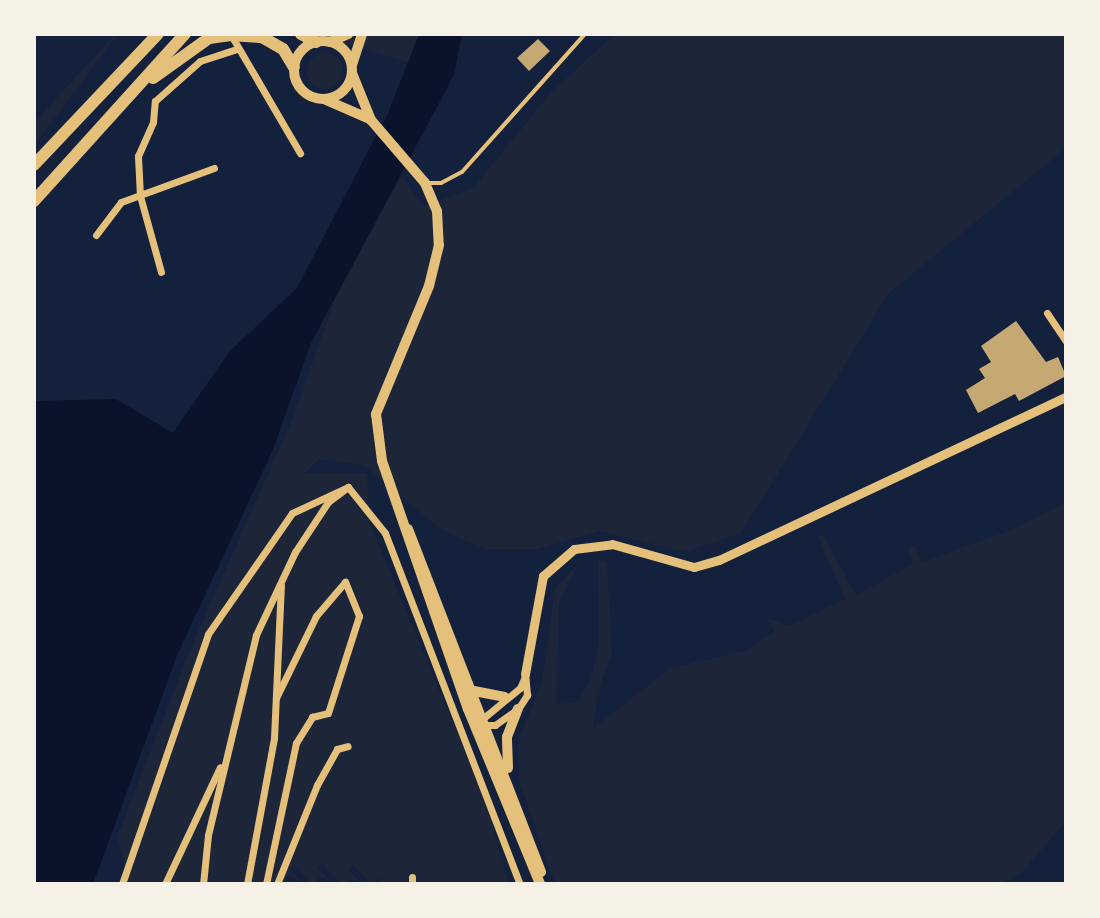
<!DOCTYPE html>
<html>
<head>
<meta charset="utf-8">
<style>
  body { margin:0 }
  #map { position:relative; width:1100px; height:918px; overflow:hidden; background:#14213d; font-family:"Asap Condensed",sans-serif }
  div>[style] { position:absolute }
  .green>* { inset:0; background:#1d2539 }
  .round { border-radius:50% }
  .water>* { inset:0; background:#0b132b }
  .building>* { inset:0; background:#c6a872 }
  .service>* { height:4px; margin:-2px; padding:0 2px; transform-origin:2px; border-radius:2px; background:#e5c07b }
  .minor>* { height:7px; margin:-3.5px; padding:0 3.5px; transform-origin:3.5px; border-radius:3.5px; background:#e5c07b }
  .tertiary>* { height:9px; margin:-4.5px; padding:0 4.5px; transform-origin:4.5px; border-radius:4.5px; background:#e5c07b }
  .secondary>* { height:10px; margin:-5px; padding:0 5px; transform-origin:5px; border-radius:5px; background:#e5c07b }
  .secondary>.ring { margin:-5px; padding:0; box-sizing:content-box; background:none; border:10px solid #e5c07b; border-radius:50% }
  .trunk>* { height:12px; margin:-6px; padding:0 6px; transform-origin:6px; border-radius:6px; background:#e5c07b }
  span { translate:-50% -50%; white-space:nowrap; text-align:center; line-height:1.15; -webkit-text-stroke:8px #f6f1e7; paint-order:stroke }
  .frame { position:absolute; inset:0; border:36px solid #f6f1e7; pointer-events:none }
</style>
</head>
<body>
<div id="map">
  <div class="green">
    <i style="clip-path:polygon(115px 34px,118px 34px,34px 146px,34px 123px)"></i>
    <i style="clip-path:polygon(309px 34px,419px 34px,409px 62px)"></i>
    <i style="clip-path:polygon(614px 34px,1066px 34px,1066px 148px,889px 293px,741px 533px,686px 552px,600px 531px,537px 549px,486px 549px,442px 530px,363px 465px,319px 459px,305px 473px,367px 474px,370px 524px,488px 807px,508px 884px,384px 884px,379px 878px,371px 884px,353px 865px,349px 870px,361px 884px,352px 879px,341px 884px,322px 863px,318px 868px,333px 884px,321px 877px,312px 884px,294px 865px,290px 870px,303px 884px,290px 875px,285px 879px,289px 884px,129px 884px,117px 837px,193px 643px,293px 418px,335px 299px,402px 175px,423px 206px,473px 188px,550px 94px)"></i>
    <i class="round" style="left:307px;top:53px;width:36px;height:36px"></i>
    <i style="clip-path:polygon(1066px 503px,1066px 821px,1023px 871px,1001px 884px,555px 884px,519px 780px,519px 738px,542px 683px,555px 588px,577px 566px,559px 602px,557px 704px,578px 702px,591px 678px,599px 643px,598px 559px,607px 563px,612px 653px,598px 691px,593px 728px,671px 668px,744px 651px,775px 631px,766px 618px,790px 626px,845px 599px,818px 537px,823px 534px,856px 595px,913px 564px,908px 548px,915px 545px,922px 562px,1006px 532px)"></i>
  </div>
  <div class="water">
    <i style="clip-path:polygon(419px 34px,462px 34px,454px 75px,311px 343px,272px 452px,178px 653px,93px 884px,34px 884px,34px 401px,116px 399px,173px 433px,229px 352px,297px 288px,388px 113px)"></i>
  </div>
  <div class="building">
    <i style="clip-path:polygon(538px 39px,550px 51px,529px 71px,517px 58px)"></i>
    <i style="clip-path:polygon(1016px 321px,1046px 362px,1058px 357px,1066px 376px,1019px 401px,1015px 394px,978px 413px,966px 390px,985px 378px,979px 369px,991px 362px,981px 346px)"></i>
  </div>
  <div class="service">
    <i style="left:428px;top:183px;width:13px"></i>
    <i style="left:441px;top:183px;width:24px;rotate:-28deg"></i>
    <i style="left:462px;top:172px;width:185px;rotate:-48.3deg"></i>
  </div>
  <div class="minor">
    <i style="left:231px;top:35px;width:137px;rotate:59.7deg"></i>
    <i style="left:96px;top:235px;width:41px;rotate:-52.9deg"></i>
    <i style="left:121px;top:202px;width:99px;rotate:-20.1deg"></i>
    <i style="left:161px;top:272px;width:79px;rotate:-105.4deg"></i>
    <i style="left:140px;top:196px;width:40px;rotate:-92.9deg"></i>
    <i style="left:138px;top:156px;width:37px;rotate:-66deg"></i>
    <i style="left:153px;top:122px;width:21px;rotate:-85deg"></i>
    <i style="left:155px;top:101px;width:60px;rotate:-41.6deg"></i>
    <i style="left:200px;top:61px;width:39px;rotate:-18deg"></i>
    <i style="left:1047px;top:313px;width:34px;rotate:56deg"></i>
    <i style="left:348px;top:487px;width:59px;rotate:51.2deg"></i>
    <i style="left:385px;top:533px;width:376px;rotate:69deg"></i>
    <i style="left:481px;top:720px;width:50px;rotate:-39.4deg"></i>
    <i style="left:520px;top:688px;width:13px;rotate:-67deg"></i>
    <i style="left:483px;top:725px;width:12px"></i>
    <i style="left:495px;top:725px;width:28px;rotate:-35deg"></i>
    <i style="left:518px;top:709px;width:17px;rotate:-57deg"></i>
    <i style="left:527px;top:695px;width:21px;rotate:-95deg"></i>
    <i style="left:412px;top:877px;width:7px;rotate:90deg"></i>
    <i style="left:122px;top:884px;width:264px;rotate:-71deg"></i>
    <i style="left:208px;top:634px;width:147px;rotate:-55.2deg"></i>
    <i style="left:292px;top:513px;width:62px;rotate:-24.9deg"></i>
    <i style="left:348px;top:487px;width:25px;rotate:143deg"></i>
    <i style="left:328px;top:502px;width:60px;rotate:123.4deg"></i>
    <i style="left:295px;top:552px;width:92px;rotate:115.2deg"></i>
    <i style="left:256px;top:635px;width:206px;rotate:103.5deg"></i>
    <i style="left:208px;top:835px;width:49px;rotate:95.8deg"></i>
    <i style="left:165px;top:884px;width:129px;rotate:-64.8deg"></i>
    <i style="left:247px;top:884px;width:148px;rotate:-79.5deg"></i>
    <i style="left:274px;top:738px;width:153px;rotate:-87.4deg"></i>
    <i style="left:266px;top:884px;width:144px;rotate:-78deg"></i>
    <i style="left:296px;top:743px;width:31px;rotate:-58deg"></i>
    <i style="left:312px;top:717px;width:16px;rotate:-14deg"></i>
    <i style="left:328px;top:713px;width:102px;rotate:-72.3deg"></i>
    <i style="left:359px;top:616px;width:37px;rotate:-112deg"></i>
    <i style="left:345px;top:582px;width:45px;rotate:130.5deg"></i>
    <i style="left:316px;top:616px;width:91px;rotate:116deg"></i>
    <i style="left:277px;top:884px;width:107px;rotate:-68deg"></i>
    <i style="left:317px;top:785px;width:41px;rotate:-60.9deg"></i>
    <i style="left:337px;top:749px;width:11px;rotate:-15deg"></i>
  </div>
  <div class="tertiary">
    <i style="left:525px;top:674px;width:100px;rotate:-79.6deg"></i>
    <i style="left:543px;top:576px;width:41px;rotate:-41.1deg"></i>
    <i style="left:574px;top:549px;width:38px;rotate:-7deg"></i>
    <i style="left:612px;top:544px;width:85px;rotate:15.7deg"></i>
    <i style="left:694px;top:567px;width:26px;rotate:-16deg"></i>
    <i style="left:719px;top:560px;width:383px;rotate:-25.2deg"></i>
  </div>
  <div class="secondary">
    <i class="ring" style="left:294px;top:41px;width:48px;height:48px"></i>
    <i style="left:330px;top:42px;width:20px;rotate:-24deg"></i>
    <i style="left:352px;top:65px;width:33px;rotate:-72deg"></i>
    <i style="left:352px;top:73px;width:51px;rotate:68deg"></i>
    <i style="left:371px;top:120px;width:83px;rotate:49.4deg"></i>
    <i style="left:425px;top:183px;width:30px;rotate:67deg"></i>
    <i style="left:437px;top:211px;width:34px;rotate:87deg"></i>
    <i style="left:439px;top:245px;width:42px;rotate:103.7deg"></i>
    <i style="left:429px;top:286px;width:139px;rotate:112.5deg"></i>
    <i style="left:376px;top:414px;width:47px;rotate:82.7deg"></i>
    <i style="left:382px;top:461px;width:262px;rotate:70.9deg"></i>
    <i style="left:468px;top:709px;width:189px;rotate:67.6deg"></i>
    <i style="left:326px;top:100px;width:48px;rotate:23.4deg"></i>
    <i style="left:408px;top:529px;width:368px;rotate:68.8deg"></i>
    <i style="left:474px;top:691px;width:31px;rotate:11deg"></i>
    <i style="left:508px;top:768px;width:31px;rotate:-92deg"></i>
    <i style="left:507px;top:737px;width:30px;rotate:-69deg"></i>
  </div>
  <div class="trunk">
    <i style="left:301px;top:34px;width:17px;rotate:28deg"></i>
    <i style="left:153px;top:78px;width:69px;rotate:-35.5deg"></i>
    <i style="left:209px;top:38px;width:22px;rotate:-8deg"></i>
    <i style="left:231px;top:35px;width:31px;rotate:4deg"></i>
    <i style="left:262px;top:37px;width:24px;rotate:30deg"></i>
    <i style="left:283px;top:49px;width:21px;rotate:59deg"></i>
    <i style="left:34px;top:165px;width:180px;rotate:-46.6deg"></i>
    <i style="left:34px;top:201px;width:225px;rotate:-47.9deg"></i>
  </div>
  <div class="frame"></div>
</div>
</body>
</html>
